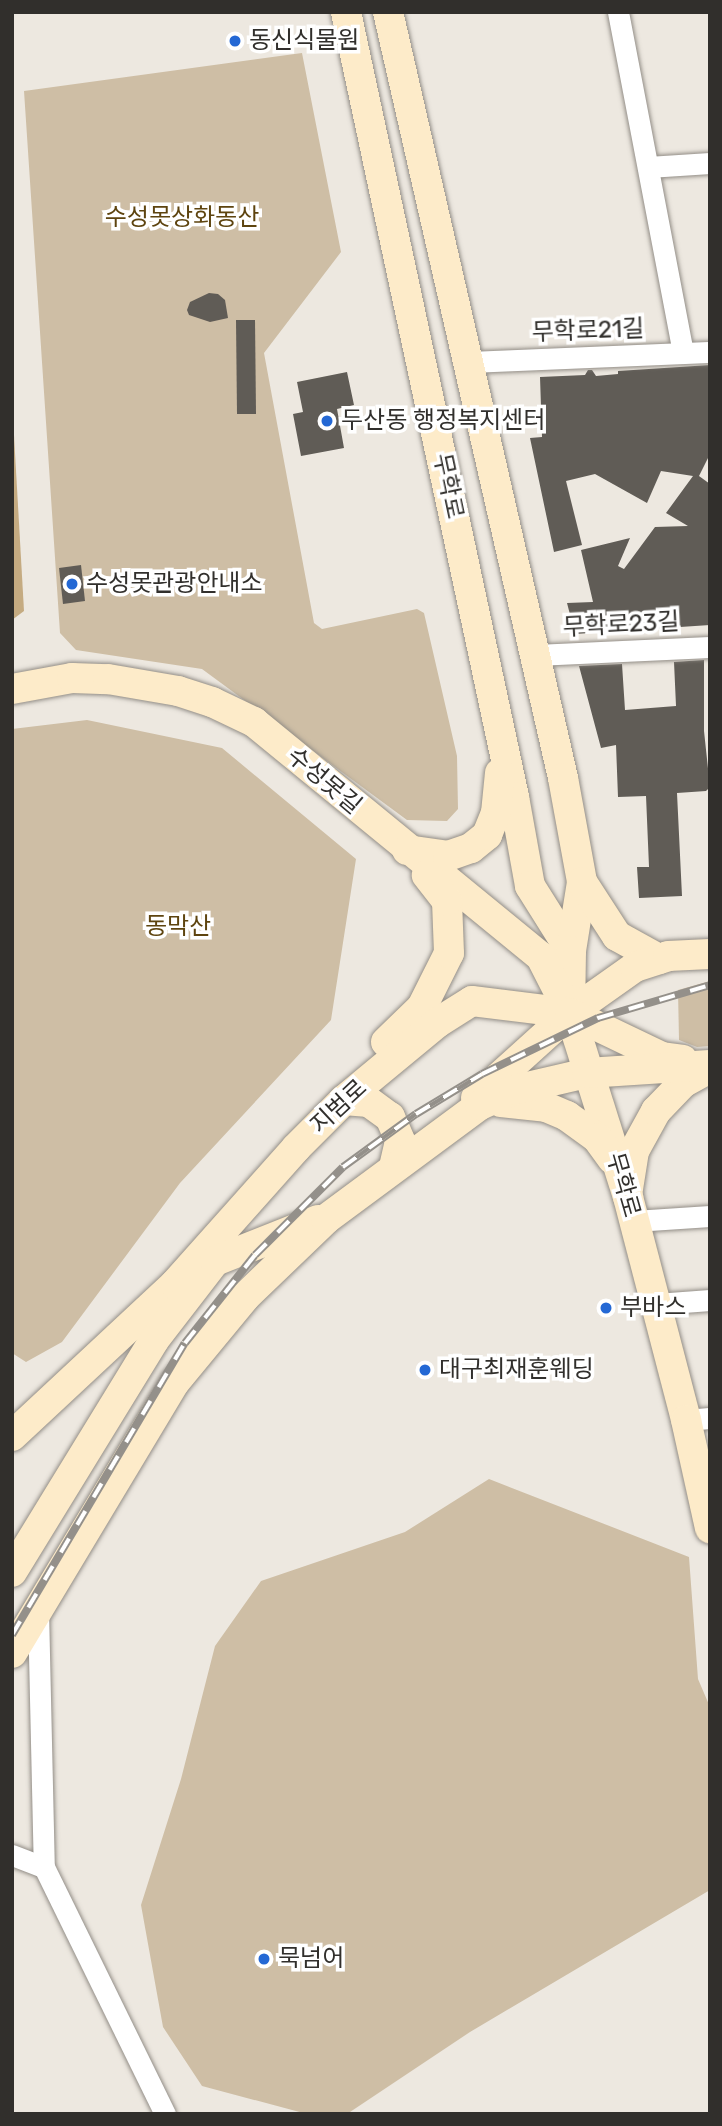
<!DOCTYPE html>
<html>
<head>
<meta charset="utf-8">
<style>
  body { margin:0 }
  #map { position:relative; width:722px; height:2126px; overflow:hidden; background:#ede8e0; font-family:Rubik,"Noto Sans KR",sans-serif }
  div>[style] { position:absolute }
  .green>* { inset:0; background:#cebea5 }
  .water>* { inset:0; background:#c5ab81 }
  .building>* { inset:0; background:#605c56 }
  .roads { filter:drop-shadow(0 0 2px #938e87) drop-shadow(0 0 2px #938e87) }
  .street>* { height:21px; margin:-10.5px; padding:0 10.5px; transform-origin:10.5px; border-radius:10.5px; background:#fff }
  .secondary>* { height:30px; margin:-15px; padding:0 15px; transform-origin:15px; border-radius:15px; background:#fdebc9 }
  .rail>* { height:8px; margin-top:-4px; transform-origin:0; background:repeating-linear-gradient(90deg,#fff 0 16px,#94908a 0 32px); box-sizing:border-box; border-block:2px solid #94908a }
  .dots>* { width:19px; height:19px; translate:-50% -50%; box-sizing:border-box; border:4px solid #fff; border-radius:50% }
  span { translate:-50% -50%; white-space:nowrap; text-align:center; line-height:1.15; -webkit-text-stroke:7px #fff; paint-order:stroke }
  .poi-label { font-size:24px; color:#312f2c }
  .left { translate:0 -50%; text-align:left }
  .park-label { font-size:24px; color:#5e440f }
  .street-label { font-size:24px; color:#312f2c }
  .frame { position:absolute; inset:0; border:14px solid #312f2c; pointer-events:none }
</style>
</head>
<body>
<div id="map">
  <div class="green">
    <i style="clip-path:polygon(302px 53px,341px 252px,264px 353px,314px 623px,322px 629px,417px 609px,424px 613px,457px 756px,458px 809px,447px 821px,407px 820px,202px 669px,76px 650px,60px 633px,24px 91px)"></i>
    <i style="clip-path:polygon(87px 720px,222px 748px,356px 859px,331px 1020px,180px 1183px,62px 1342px,26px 1362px,12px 1353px,12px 729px)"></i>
    <i style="clip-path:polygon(710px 981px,710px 1046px,697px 1047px,679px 1040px,678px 990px)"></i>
    <i style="clip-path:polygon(489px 1479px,689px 1557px,698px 1679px,710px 1707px,710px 1890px,470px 2032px,347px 2114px,307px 2114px,202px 2086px,163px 2027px,141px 1905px,181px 1779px,215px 1646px,261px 1581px,405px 1532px)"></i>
  </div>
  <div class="water">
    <i style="clip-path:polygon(12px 400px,24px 611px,12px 620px)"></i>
  </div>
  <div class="building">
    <i style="clip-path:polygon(209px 293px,218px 294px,225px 300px,228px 318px,210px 322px,189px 315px,187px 310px,190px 302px)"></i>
    <i style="clip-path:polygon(236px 320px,255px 320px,256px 414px,237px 414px)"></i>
    <i style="clip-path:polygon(710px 365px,710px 454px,699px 476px,710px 484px,710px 625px,575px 634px,567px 603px,593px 602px,581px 550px,630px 538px,618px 566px,624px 569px,655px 527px,688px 526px,666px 513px,693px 476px,661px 471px,647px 503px,595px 474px,566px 481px,582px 545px,554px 552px,530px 438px,542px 437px,540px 377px,585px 375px,588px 370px,592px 370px,596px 376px,618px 374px,618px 371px)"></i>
    <i style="clip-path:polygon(347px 372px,354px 405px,337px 409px,344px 448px,301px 456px,293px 414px,303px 412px,297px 382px)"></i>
    <i style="clip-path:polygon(81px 565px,85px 601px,63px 604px,59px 568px)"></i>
    <i style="clip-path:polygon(704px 660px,704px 731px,710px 787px,706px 791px,677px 793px,682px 896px,639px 898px,637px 867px,649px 867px,646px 796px,618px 797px,616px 745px,601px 748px,579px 666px,622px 664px,625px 710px,676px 706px,674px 662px)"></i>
  </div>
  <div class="roads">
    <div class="street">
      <i style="left:618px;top:12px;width:347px;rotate:79.2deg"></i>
      <i style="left:648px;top:167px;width:62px;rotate:-3.7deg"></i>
      <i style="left:468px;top:362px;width:242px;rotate:-2.4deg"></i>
      <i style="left:535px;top:655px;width:175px;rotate:-2.6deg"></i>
      <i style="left:634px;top:1221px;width:76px;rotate:-3.8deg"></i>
      <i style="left:656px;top:1304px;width:54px;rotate:-4.2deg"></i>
      <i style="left:686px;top:1420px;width:24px;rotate:-5deg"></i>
      <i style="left:38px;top:1610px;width:257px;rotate:88.7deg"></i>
      <i style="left:12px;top:1855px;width:34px;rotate:21deg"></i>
      <i style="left:44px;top:1867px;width:275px;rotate:63.9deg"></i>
    </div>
    <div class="secondary">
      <i style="left:346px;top:12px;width:803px;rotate:77.92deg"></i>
      <i style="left:514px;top:797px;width:90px;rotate:79.8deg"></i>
      <i style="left:530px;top:886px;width:77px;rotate:57.8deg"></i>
      <i style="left:388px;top:12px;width:786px;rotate:77.13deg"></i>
      <i style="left:563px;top:778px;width:106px;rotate:79.6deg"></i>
      <i style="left:582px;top:882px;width:70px;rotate:99.1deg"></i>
      <i style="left:571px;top:951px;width:62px;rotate:90.9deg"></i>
      <i style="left:570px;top:1013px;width:193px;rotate:72.5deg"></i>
      <i style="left:628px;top:1197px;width:230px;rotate:75.4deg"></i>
      <i style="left:686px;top:1420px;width:111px;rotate:77.5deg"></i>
      <i style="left:12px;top:689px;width:61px;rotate:-10.4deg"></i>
      <i style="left:72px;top:678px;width:36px;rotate:2deg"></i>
      <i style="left:108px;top:679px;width:71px;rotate:9.7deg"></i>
      <i style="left:178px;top:691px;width:36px;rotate:18deg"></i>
      <i style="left:212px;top:702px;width:47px;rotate:25.5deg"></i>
      <i style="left:254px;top:722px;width:371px;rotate:39.3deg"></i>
      <i style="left:541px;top:957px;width:57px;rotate:63deg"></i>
      <i style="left:407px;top:850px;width:41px;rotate:8.3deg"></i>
      <i style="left:448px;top:856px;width:24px;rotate:-19deg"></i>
      <i style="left:471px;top:848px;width:21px;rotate:-39deg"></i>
      <i style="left:487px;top:835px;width:24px;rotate:-68deg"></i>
      <i style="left:496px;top:813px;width:40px;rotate:-84.3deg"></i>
      <i style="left:582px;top:882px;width:64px;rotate:57.1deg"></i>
      <i style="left:617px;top:936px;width:48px;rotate:28.7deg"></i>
      <i style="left:386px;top:1042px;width:50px;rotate:-44.2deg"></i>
      <i style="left:422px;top:1007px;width:60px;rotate:-63.4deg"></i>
      <i style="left:449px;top:953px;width:52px;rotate:-92.2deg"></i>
      <i style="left:447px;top:901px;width:33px;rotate:-128deg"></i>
      <i style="left:476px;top:1098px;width:127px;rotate:-42.1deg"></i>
      <i style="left:570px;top:1013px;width:80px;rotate:-35.3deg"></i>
      <i style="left:635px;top:967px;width:35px;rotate:-18deg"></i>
      <i style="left:668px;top:956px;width:42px;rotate:-2.7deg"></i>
      <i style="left:344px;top:1100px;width:25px;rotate:5deg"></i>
      <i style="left:369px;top:1102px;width:26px;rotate:36deg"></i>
      <i style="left:390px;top:1117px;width:26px;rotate:67deg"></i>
      <i style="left:400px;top:1141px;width:26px;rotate:103deg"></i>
      <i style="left:501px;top:1102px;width:45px;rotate:6.3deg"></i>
      <i style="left:546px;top:1107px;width:23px;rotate:23deg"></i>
      <i style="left:567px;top:1116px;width:37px;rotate:36deg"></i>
      <i style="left:597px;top:1138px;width:26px;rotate:54deg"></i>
      <i style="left:628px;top:1189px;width:38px;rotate:-81deg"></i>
      <i style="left:634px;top:1151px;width:46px;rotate:-61.2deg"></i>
      <i style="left:656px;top:1111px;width:39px;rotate:-46deg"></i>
      <i style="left:683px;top:1083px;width:31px;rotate:-29deg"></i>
      <i style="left:12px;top:1436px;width:223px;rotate:-43deg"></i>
      <i style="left:175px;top:1284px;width:182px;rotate:-48.3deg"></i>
      <i style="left:296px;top:1148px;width:68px;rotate:-45deg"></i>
      <i style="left:344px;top:1100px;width:121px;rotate:-39.6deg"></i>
      <i style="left:437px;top:1023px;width:41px;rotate:-32.2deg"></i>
      <i style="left:472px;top:1001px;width:99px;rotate:7deg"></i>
      <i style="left:570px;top:1013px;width:102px;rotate:25.6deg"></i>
      <i style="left:662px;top:1057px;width:21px;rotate:8deg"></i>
      <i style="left:12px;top:1572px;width:272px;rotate:-58.5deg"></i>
      <i style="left:154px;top:1340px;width:100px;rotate:-52.3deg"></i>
      <i style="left:215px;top:1261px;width:111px;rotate:-21.7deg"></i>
      <i style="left:12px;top:1653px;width:316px;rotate:-59deg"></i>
      <i style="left:175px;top:1382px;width:110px;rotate:-50.5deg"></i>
      <i style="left:245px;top:1297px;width:112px;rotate:-43.9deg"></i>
      <i style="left:326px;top:1219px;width:192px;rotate:-36.5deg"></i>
      <i style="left:480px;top:1105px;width:37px;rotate:-24deg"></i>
      <i style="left:514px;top:1090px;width:75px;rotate:-13.1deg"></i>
      <i style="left:587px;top:1073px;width:123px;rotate:-3.7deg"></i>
    </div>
  </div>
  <div class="rail">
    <i style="left:12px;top:1635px;width:339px;rotate:-59.4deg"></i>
    <i style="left:185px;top:1343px;width:112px;rotate:-51.5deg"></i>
    <i style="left:255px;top:1255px;width:124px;rotate:-45deg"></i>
    <i style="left:343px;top:1167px;width:90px;rotate:-36deg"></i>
    <i style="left:416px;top:1114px;width:77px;rotate:-31.2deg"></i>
    <i style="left:482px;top:1074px;width:129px;rotate:-25.8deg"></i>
    <i style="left:598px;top:1018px;width:117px;rotate:-16.4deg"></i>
  </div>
  <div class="dots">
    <i style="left:235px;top:41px;background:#2468d4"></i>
    <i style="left:327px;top:421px;background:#2468d4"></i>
    <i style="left:72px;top:584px;background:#2468d4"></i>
    <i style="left:606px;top:1308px;background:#2468d4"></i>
    <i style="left:425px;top:1370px;background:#2468d4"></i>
    <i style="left:264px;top:1959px;background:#2468d4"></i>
  </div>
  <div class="poi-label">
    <span class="left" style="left:249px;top:41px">동신식물원</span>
    <span class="left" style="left:341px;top:421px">두산동 행정복지센터</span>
    <span class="left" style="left:86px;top:584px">수성못관광안내소</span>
    <span class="left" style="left:620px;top:1308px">부바스</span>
    <span class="left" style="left:439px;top:1370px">대구최재훈웨딩</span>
    <span class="left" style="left:278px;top:1959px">묵넘어</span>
  </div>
  <div class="park-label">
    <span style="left:182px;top:218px">수성못상화동산</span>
    <span style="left:178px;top:927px">동막산</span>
  </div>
  <div class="street-label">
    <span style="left:588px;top:331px;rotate:-2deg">무학로21길</span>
    <span style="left:448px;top:486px;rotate:78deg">무학로</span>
    <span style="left:621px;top:625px;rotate:-3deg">무학로23길</span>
    <span style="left:324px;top:781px;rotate:40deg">수성못길</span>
    <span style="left:339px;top:1107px;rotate:-43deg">지범로</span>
    <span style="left:623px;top:1185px;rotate:74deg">무학로</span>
  </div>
  <div class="frame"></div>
</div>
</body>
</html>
